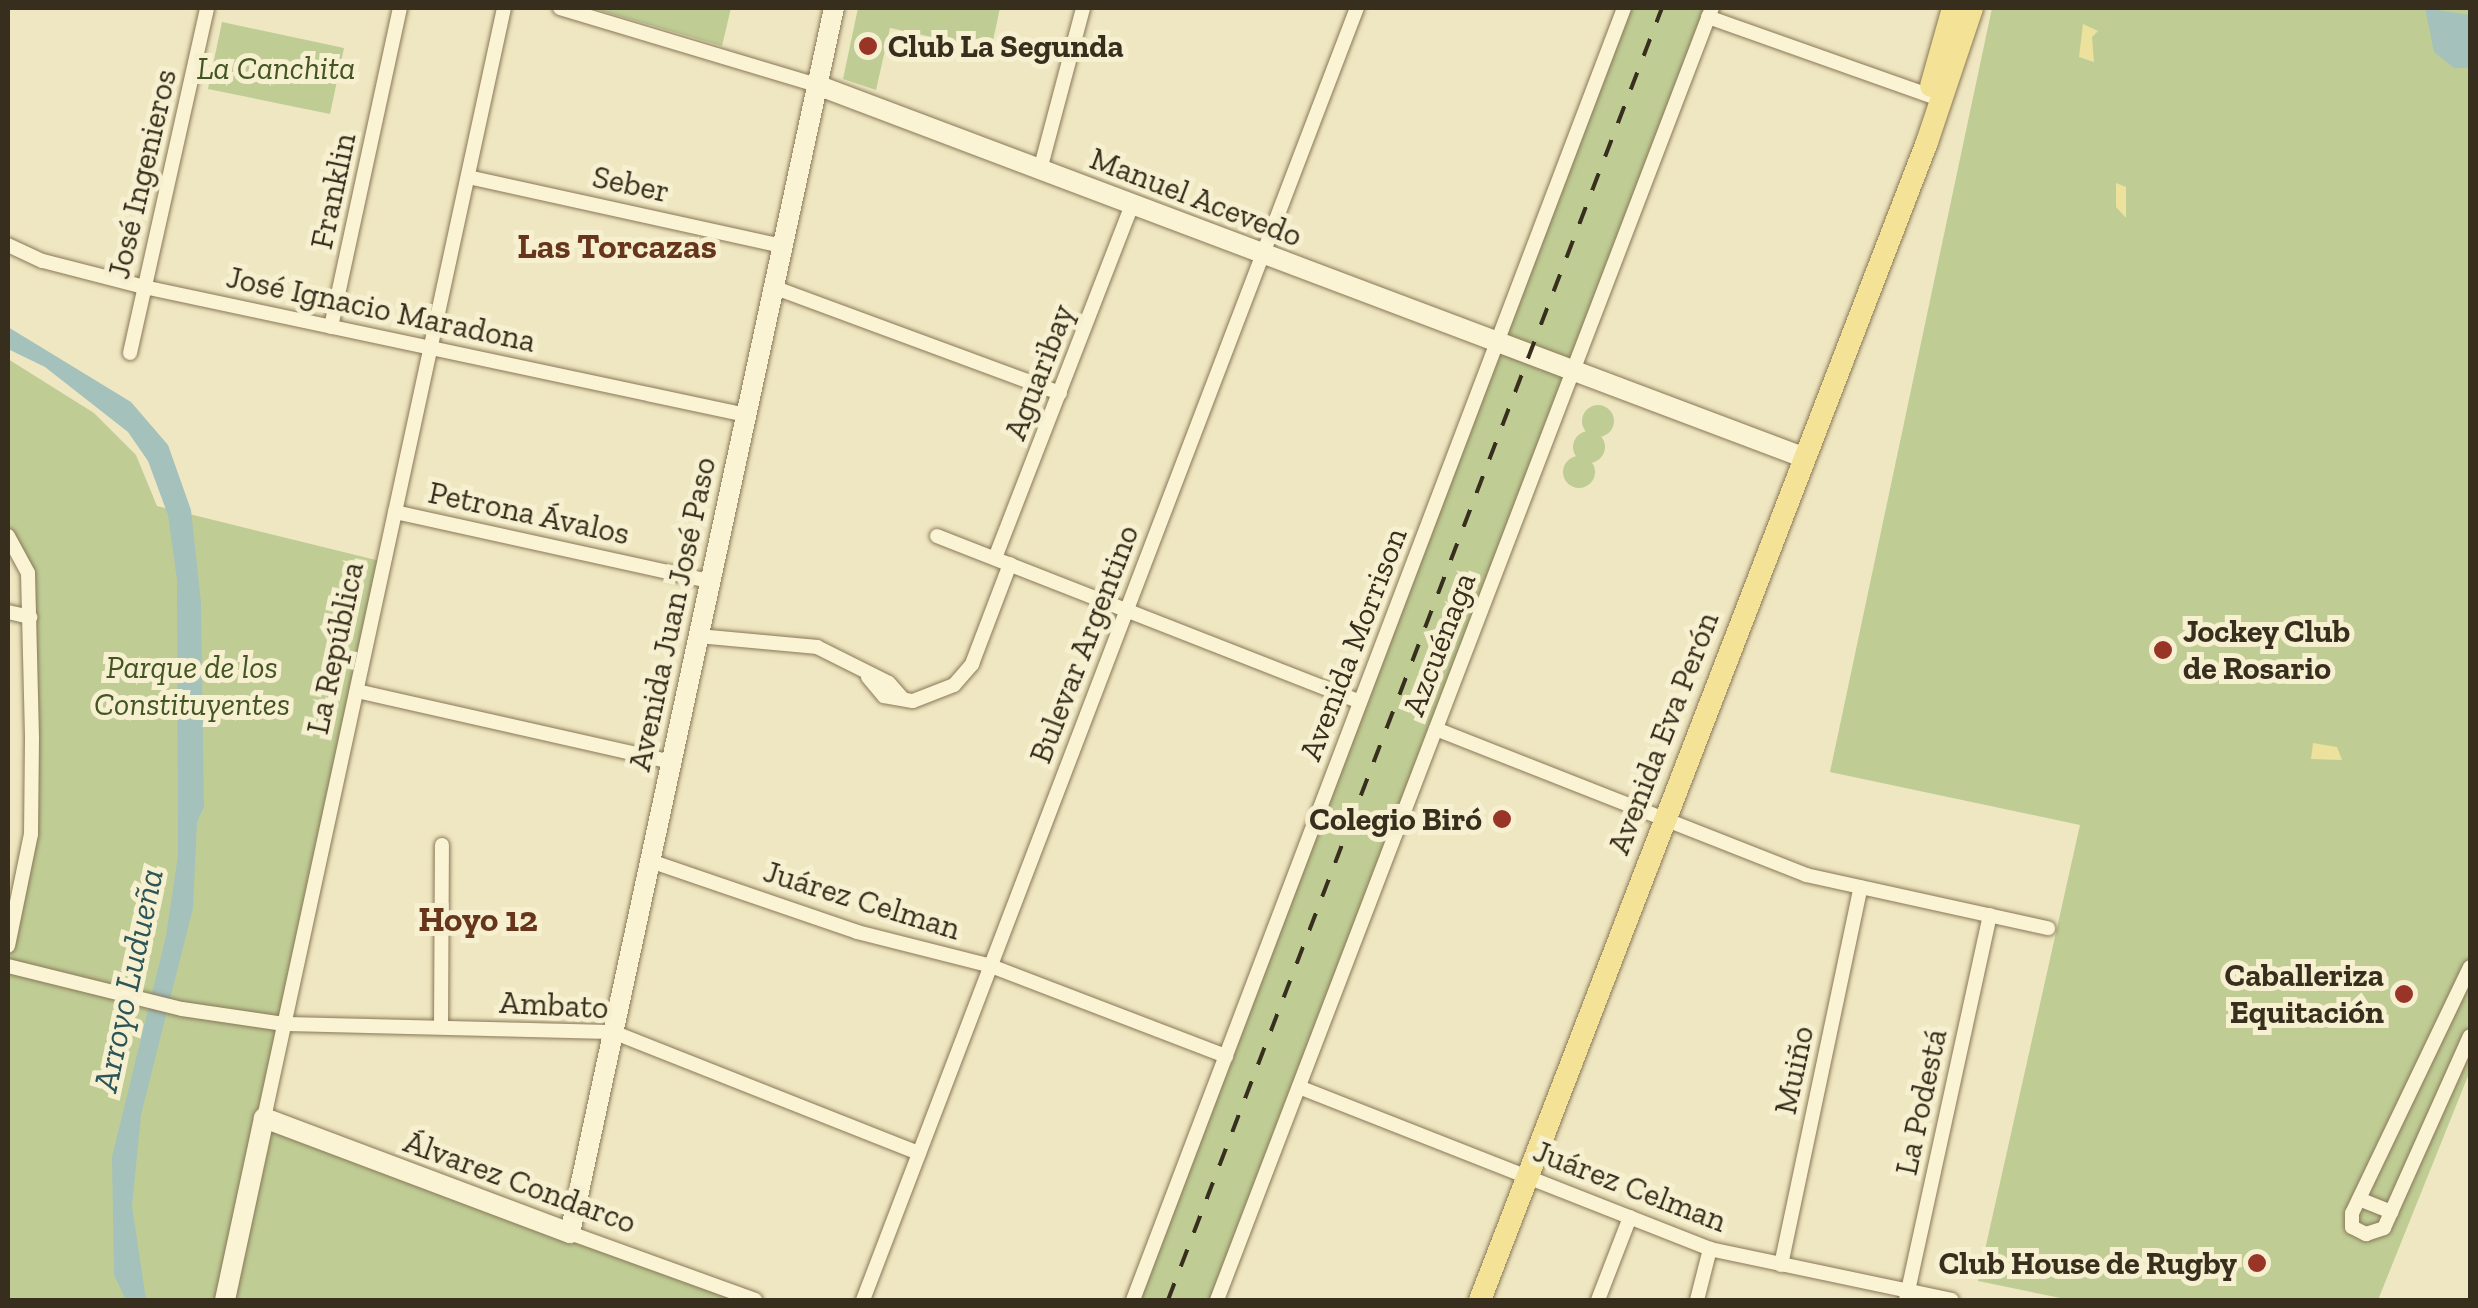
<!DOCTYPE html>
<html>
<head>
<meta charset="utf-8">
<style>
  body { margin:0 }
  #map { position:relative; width:2478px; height:1308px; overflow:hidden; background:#efe7c1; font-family:"Zilla Slab",serif }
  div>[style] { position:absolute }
  .green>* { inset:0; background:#bfcd95 }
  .round { border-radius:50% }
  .sand>* { inset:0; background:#ece19d }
  .water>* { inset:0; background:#a4c1bc }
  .roads { filter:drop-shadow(0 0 2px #897858) drop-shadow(0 0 2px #897858) }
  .street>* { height:14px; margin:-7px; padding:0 7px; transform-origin:7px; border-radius:7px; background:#faf3d4 }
  .secondary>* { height:20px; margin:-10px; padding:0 10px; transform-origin:10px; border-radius:10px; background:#faf3d4 }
  .primary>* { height:22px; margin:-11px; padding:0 11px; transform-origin:11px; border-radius:11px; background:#f4e397 }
  .rail>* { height:4px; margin-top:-2px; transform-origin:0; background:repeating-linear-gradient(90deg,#382e1d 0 18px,transparent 0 36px) }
  .dots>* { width:28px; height:28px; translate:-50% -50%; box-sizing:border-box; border:5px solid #f6f0d1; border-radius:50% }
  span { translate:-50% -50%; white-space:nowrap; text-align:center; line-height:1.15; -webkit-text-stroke:10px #f6f0d1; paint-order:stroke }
  .poi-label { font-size:32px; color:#382e1d; font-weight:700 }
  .left { translate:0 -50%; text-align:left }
  .right { translate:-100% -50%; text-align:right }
  .park-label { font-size:32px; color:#425523; font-style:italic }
  .street-label { font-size:32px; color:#382e1d }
  .neighbourhood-label { font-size:35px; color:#66351b; font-weight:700 }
  .water-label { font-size:35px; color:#2c5558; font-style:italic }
  .frame { position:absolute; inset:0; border:10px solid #382e1d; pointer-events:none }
</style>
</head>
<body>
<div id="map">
  <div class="green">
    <i style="clip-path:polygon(592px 8px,731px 8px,722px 46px)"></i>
    <i style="clip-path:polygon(858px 8px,1000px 8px,991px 50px,890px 28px,876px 90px,843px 79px)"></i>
    <i style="clip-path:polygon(1624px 8px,1712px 8px,1217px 1300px,1133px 1300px)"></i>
    <i style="clip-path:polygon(1992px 8px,2470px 8px,2470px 1071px,2378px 1300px,2070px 1300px,1978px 1281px,2080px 825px,1830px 772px)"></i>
    <i style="clip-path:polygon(222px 22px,344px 48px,330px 114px,208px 89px)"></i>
    <i style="clip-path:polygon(8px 359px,94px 413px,136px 455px,157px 506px,384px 562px,264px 1118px,755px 1300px,8px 1300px,8px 946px,31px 834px,28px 573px,8px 536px)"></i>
    <i class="round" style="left:1582px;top:405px;width:32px;height:32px"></i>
    <i class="round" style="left:1573px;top:431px;width:32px;height:32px"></i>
    <i class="round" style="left:1563px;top:456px;width:32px;height:32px"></i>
  </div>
  <div class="sand">
    <i style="clip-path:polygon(2083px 24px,2098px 31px,2092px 37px,2094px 62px,2079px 57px)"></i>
    <i style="clip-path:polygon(2116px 183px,2126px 187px,2126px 218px,2116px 207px)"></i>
    <i style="clip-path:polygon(2313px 743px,2337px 747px,2342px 760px,2311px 759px)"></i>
  </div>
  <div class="water">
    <i style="clip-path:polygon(2425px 8px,2470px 15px,2470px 68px,2454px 68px,2434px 52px)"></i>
    <i style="clip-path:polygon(8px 327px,131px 402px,168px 445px,191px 510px,201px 603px,204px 807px,197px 822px,193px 908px,141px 1115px,132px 1206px,146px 1300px,126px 1300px,114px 1275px,112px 1157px,166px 936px,178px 855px,177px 580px,168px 515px,148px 461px,128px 432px,45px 367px,8px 349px)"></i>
  </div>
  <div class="roads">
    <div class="street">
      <i style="left:560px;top:8px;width:268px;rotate:16.7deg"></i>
      <i style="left:1708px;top:17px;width:248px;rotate:19.5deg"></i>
      <i style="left:1040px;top:170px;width:168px;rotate:-75.1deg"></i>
      <i style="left:468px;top:177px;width:321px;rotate:12.4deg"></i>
      <i style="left:8px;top:245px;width:38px;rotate:25deg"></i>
      <i style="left:43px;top:261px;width:104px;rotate:14.4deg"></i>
      <i style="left:144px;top:287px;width:615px;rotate:12deg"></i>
      <i style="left:773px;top:287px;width:306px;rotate:20.3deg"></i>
      <i style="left:331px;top:327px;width:326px;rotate:-77.8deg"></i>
      <i style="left:130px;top:353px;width:353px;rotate:-77.4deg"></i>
      <i style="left:395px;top:512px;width:322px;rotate:12.4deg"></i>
      <i style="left:8px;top:536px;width:42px;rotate:61.6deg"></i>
      <i style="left:28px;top:573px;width:166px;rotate:88.6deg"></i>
      <i style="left:32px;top:739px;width:95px;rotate:90.6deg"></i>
      <i style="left:31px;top:834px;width:114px;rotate:101.6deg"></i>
      <i style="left:937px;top:536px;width:454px;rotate:21.4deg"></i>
      <i style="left:995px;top:558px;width:379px;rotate:-68.8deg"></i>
      <i style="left:8px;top:612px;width:23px;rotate:13deg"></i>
      <i style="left:698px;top:636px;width:120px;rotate:5.3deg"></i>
      <i style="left:817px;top:647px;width:80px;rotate:26.6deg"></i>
      <i style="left:889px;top:683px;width:20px;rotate:49deg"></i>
      <i style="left:868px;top:677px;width:25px;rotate:50deg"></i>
      <i style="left:884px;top:696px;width:29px;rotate:10deg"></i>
      <i style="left:913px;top:701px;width:44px;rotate:-21.3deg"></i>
      <i style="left:954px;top:685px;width:28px;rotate:-49deg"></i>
      <i style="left:972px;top:664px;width:107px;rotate:-69.2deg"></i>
      <i style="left:357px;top:691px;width:322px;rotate:12.7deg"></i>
      <i style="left:1436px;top:729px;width:398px;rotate:21.5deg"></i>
      <i style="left:1806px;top:875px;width:248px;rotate:12.4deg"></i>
      <i style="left:650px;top:861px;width:219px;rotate:18.9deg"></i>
      <i style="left:857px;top:932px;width:138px;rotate:14.2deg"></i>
      <i style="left:991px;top:966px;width:252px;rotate:21deg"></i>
      <i style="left:8px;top:966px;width:179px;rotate:13.9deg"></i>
      <i style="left:182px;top:1009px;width:103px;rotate:8.4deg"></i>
      <i style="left:284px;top:1024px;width:329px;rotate:1.4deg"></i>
      <i style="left:613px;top:1032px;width:329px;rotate:21.6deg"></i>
      <i style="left:2470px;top:967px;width:273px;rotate:115.6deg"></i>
      <i style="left:2352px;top:1213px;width:14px;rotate:90deg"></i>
      <i style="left:2352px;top:1227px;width:16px;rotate:27deg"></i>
      <i style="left:2366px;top:1234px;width:19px;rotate:-18deg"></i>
      <i style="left:2384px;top:1228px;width:210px;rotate:-65.9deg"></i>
      <i style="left:441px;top:1027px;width:182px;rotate:-89.7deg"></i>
      <i style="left:1299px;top:1087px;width:442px;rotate:21.5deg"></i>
      <i style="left:1710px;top:1249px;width:247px;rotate:11.9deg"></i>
      <i style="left:264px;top:1118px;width:1136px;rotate:-77.8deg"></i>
      <i style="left:2359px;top:1199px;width:35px;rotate:22deg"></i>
      <i style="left:570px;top:1233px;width:197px;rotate:19.9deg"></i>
      <i style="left:1781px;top:1265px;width:386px;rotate:-78.1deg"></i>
      <i style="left:863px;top:1300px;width:1383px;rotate:-69.08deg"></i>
      <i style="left:1133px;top:1300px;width:1382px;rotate:-69.19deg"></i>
      <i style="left:1217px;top:1300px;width:1384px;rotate:-69.04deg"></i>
      <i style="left:1598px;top:1300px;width:89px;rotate:-68.9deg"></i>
      <i style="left:1697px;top:1300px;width:53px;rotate:-75.7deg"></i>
      <i style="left:1906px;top:1300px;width:394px;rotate:-77.7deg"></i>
    </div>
    <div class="secondary">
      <i style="left:817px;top:85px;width:1056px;rotate:20.68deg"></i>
      <i style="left:225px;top:1300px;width:186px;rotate:-77.9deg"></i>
      <i style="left:264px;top:1118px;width:327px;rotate:20.6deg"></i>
      <i style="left:570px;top:1233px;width:1253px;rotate:-77.84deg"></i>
    </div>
    <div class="primary">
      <i style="left:1931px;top:86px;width:81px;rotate:-74.2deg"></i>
      <i style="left:1480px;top:1300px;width:1241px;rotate:-68.89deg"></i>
      <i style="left:1927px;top:142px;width:141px;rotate:-71.4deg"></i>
    </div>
  </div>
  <div class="rail">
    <i style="left:1168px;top:1300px;width:1383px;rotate:-69.08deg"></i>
  </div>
  <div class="dots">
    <i style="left:868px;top:46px;background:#993526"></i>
    <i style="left:2163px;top:650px;background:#993526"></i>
    <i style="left:1502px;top:819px;background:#993526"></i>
    <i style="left:2404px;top:994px;background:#993526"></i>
    <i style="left:2257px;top:1263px;background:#993526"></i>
  </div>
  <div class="poi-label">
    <span class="left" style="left:888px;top:46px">Club La Segunda</span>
    <span class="left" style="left:2183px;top:650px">Jockey Club<br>de Rosario</span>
    <span class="right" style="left:1482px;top:819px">Colegio Biró</span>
    <span class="right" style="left:2384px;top:994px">Caballeriza<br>Equitación</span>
    <span class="right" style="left:2237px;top:1263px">Club House de Rugby</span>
  </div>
  <div class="park-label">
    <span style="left:276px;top:68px">La Canchita</span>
    <span style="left:192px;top:686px">Parque de los<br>Constituyentes</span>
  </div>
  <div class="street-label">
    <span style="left:142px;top:174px;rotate:-77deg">José Ingenieros</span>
    <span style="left:631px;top:184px;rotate:12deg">Seber</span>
    <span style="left:333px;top:191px;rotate:-78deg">Franklin</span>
    <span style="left:1196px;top:197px;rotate:21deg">Manuel Acevedo</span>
    <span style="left:381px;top:309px;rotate:12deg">José Ignacio Maradona</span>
    <span style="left:1039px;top:372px;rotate:-69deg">Aguaribay</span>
    <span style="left:529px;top:513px;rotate:12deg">Petrona Ávalos</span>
    <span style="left:672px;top:614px;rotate:-78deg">Avenida Juan José Paso</span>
    <span style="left:1084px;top:644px;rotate:-69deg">Bulevar Argentino</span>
    <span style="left:1353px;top:644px;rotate:-69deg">Avenida Morrison</span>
    <span style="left:1439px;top:644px;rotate:-69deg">Azcuénaga</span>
    <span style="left:335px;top:648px;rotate:-78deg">La República</span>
    <span style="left:1663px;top:733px;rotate:-69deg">Avenida Eva Perón</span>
    <span style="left:862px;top:900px;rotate:17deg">Juárez Celman</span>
    <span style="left:554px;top:1005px;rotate:3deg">Ambato</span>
    <span style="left:1794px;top:1070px;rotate:-78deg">Muiño</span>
    <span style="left:1921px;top:1102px;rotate:-78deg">La Podestá</span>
    <span style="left:520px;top:1182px;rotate:20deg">Álvarez Condarco</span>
    <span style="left:1630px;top:1186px;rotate:21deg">Juárez Celman</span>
  </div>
  <div class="neighbourhood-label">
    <span style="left:617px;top:246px">Las Torcazas</span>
    <span style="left:478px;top:919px">Hoyo 12</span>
  </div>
  <div class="water-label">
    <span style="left:128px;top:980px;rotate:-78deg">Arroyo Ludueña</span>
  </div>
  <div class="frame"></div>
</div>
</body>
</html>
